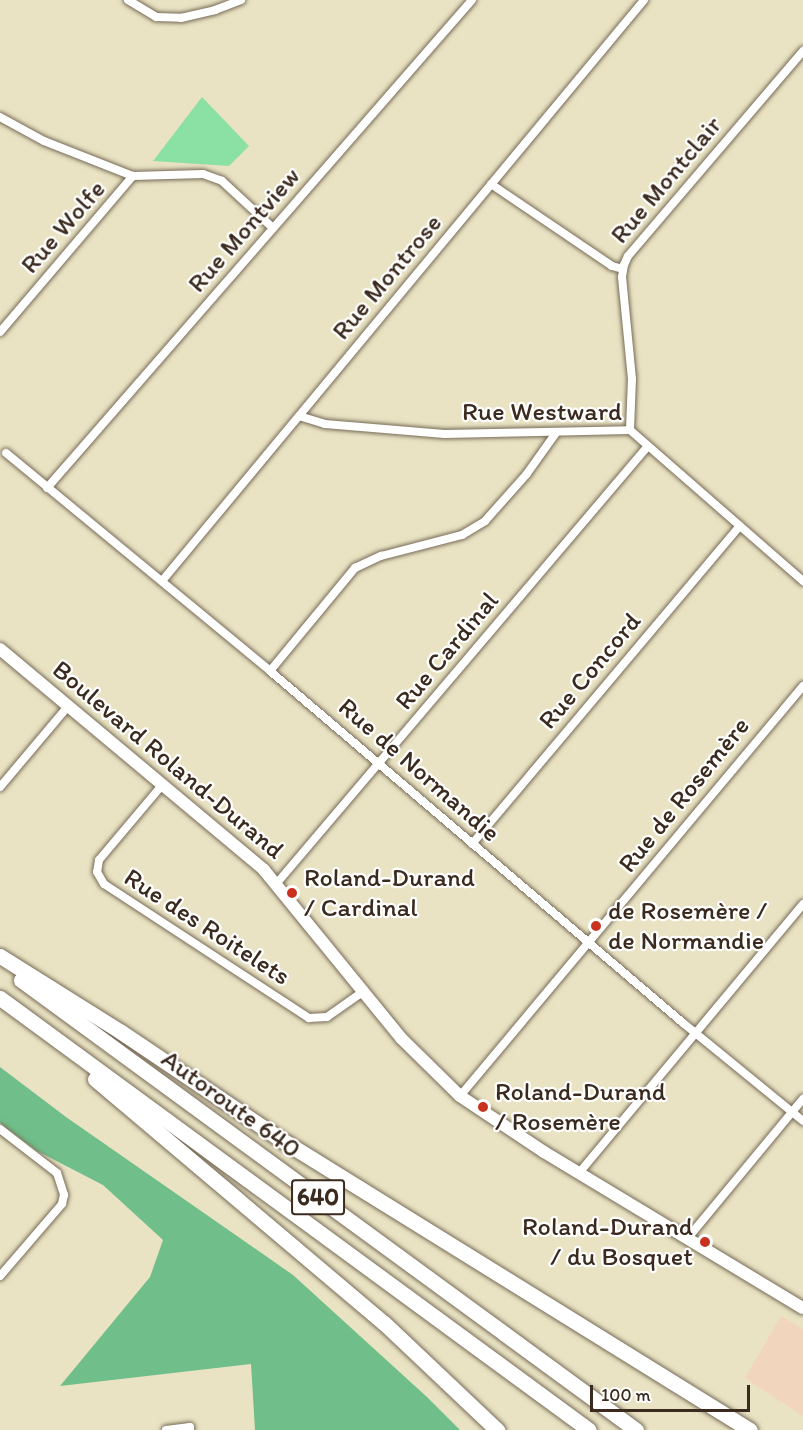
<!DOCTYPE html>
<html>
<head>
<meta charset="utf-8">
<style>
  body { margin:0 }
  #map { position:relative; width:803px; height:1430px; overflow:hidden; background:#e9e3c3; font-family:Itim,sans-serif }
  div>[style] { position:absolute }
  .built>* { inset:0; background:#f1d5bd }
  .green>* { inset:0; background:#8be0a3 }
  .forest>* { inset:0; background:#70be89 }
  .roads { filter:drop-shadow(0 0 2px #786b58) drop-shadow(0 0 2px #786b58) }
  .street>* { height:8px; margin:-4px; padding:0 4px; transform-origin:4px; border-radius:4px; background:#fff }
  .secondary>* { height:12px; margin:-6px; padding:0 6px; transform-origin:6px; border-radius:6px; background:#fff }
  .highway>* { height:15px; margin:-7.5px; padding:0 7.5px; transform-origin:7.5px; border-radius:7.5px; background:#fff }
  .dots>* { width:16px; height:16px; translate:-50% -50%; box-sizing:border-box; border:3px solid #fff; border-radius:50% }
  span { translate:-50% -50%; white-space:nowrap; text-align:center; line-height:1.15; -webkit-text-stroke:4.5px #fff; paint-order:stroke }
  .shield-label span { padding:2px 4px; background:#fff; border:2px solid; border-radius:4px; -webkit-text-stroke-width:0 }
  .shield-label { font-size:24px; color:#3b2a1e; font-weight:700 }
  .street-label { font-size:26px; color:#3b2a1e }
  .poi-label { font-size:26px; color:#3b2a1e }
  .left { translate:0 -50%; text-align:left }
  .right { translate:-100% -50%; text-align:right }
  .scale { position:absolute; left:590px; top:1385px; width:160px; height:27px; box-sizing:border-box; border:3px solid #3b2a1e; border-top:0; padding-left:8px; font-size:18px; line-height:21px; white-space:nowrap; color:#3b2a1e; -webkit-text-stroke:4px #fff; paint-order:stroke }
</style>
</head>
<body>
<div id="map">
  <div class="built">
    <i style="clip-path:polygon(781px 1316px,803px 1329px,803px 1416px,745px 1378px)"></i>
  </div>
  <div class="green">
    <i style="clip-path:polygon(202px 97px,249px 146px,229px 166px,153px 161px)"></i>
  </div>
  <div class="forest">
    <i style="clip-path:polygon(0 1067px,66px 1117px,293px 1275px,427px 1397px,460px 1430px,255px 1430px,251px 1364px,60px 1386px,150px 1277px,163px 1240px,103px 1185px,37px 1151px,0 1123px)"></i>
  </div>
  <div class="roads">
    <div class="street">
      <i style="left:128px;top:0;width:33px;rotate:31deg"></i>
      <i style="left:156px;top:17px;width:25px;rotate:2deg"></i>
      <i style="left:181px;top:18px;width:35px;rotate:-13deg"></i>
      <i style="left:215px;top:10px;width:28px;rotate:-21deg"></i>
      <i style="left:0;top:117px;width:50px;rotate:28.6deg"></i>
      <i style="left:44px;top:141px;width:96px;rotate:21.5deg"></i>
      <i style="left:133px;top:176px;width:70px;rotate:-1.6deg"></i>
      <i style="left:203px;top:174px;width:20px;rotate:20deg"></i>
      <i style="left:222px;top:181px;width:69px;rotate:42.7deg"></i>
      <i style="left:491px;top:184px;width:146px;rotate:34.1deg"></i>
      <i style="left:612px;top:266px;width:11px;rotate:15deg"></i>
      <i style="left:0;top:332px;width:205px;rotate:-49.6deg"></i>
      <i style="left:299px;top:416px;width:27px;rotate:17deg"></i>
      <i style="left:325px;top:424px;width:120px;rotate:4.8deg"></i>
      <i style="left:445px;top:434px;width:185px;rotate:-1.2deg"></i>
      <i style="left:630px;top:430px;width:230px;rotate:41.1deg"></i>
      <i style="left:630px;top:430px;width:51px;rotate:-87.8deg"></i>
      <i style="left:632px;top:379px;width:102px;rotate:-95.6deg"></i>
      <i style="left:622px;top:277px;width:12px;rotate:-81deg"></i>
      <i style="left:624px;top:265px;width:10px;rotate:-66deg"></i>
      <i style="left:628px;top:256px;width:270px;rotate:-49.5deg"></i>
      <i style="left:6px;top:453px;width:342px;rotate:39.5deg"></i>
      <i style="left:270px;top:671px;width:543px;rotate:40.44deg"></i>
      <i style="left:683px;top:1023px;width:155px;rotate:39.2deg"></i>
      <i style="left:47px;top:488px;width:647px;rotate:-48.95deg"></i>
      <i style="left:162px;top:581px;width:755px;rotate:-50.32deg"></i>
      <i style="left:270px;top:671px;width:134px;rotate:-50.5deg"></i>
      <i style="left:355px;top:568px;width:29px;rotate:-25deg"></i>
      <i style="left:381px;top:556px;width:84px;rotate:-14.5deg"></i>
      <i style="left:462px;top:535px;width:27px;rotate:-31deg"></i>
      <i style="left:485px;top:521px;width:62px;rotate:-48.3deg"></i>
      <i style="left:526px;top:475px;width:52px;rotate:-54.5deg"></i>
      <i style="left:163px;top:784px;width:99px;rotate:130.1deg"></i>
      <i style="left:99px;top:860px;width:12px;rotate:99deg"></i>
      <i style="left:97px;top:872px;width:14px;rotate:60deg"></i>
      <i style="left:104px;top:884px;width:245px;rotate:33.2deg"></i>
      <i style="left:309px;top:1018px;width:18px;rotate:-3deg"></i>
      <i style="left:327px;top:1017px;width:45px;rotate:-35.1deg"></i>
      <i style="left:0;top:787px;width:107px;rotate:-49.9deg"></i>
      <i style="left:472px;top:844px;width:416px;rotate:-49.9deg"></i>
      <i style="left:277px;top:883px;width:573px;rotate:-49.67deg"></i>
      <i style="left:460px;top:1096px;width:535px;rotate:-50.08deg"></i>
      <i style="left:0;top:1129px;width:72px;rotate:37.7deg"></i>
      <i style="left:57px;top:1173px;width:23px;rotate:72deg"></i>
      <i style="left:64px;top:1195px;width:9px;rotate:103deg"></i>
      <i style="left:62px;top:1204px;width:95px;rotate:130.7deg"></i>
      <i style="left:579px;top:1173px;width:350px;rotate:-50.2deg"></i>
      <i style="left:687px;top:1239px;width:182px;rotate:-50.4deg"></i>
      <i style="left:166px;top:1430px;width:24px;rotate:-7deg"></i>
      <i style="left:190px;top:1427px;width:3px;rotate:90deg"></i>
    </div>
    <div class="secondary">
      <i style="left:0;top:649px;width:344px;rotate:39.9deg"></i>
      <i style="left:264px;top:870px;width:217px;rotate:50.8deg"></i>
      <i style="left:401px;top:1038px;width:83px;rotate:44.5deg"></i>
      <i style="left:460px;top:1096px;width:101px;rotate:33.7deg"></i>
      <i style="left:544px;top:1152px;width:302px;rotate:31.1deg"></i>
    </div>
    <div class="highway">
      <i style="left:0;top:956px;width:143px;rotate:32.1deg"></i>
      <i style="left:121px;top:1032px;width:188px;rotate:33.9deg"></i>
      <i style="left:277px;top:1137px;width:556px;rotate:31.78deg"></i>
      <i style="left:21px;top:980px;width:762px;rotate:36.19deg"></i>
      <i style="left:0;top:998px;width:730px;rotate:36.26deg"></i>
      <i style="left:95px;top:1079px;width:378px;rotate:40.2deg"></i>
      <i style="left:384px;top:1323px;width:156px;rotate:43.4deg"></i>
    </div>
  </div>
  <div class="dots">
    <i style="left:292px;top:893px;background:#c8321e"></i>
    <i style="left:596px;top:926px;background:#c8321e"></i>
    <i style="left:483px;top:1107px;background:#c8321e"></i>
    <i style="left:705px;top:1242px;background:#c8321e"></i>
  </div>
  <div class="shield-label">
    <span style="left:318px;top:1197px">640</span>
  </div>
  <div class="street-label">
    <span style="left:666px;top:180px;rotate:-50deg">Rue Montclair</span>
    <span style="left:63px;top:227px;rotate:-49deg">Rue Wolfe</span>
    <span style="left:244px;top:230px;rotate:-49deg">Rue Montview</span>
    <span style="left:387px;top:277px;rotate:-50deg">Rue Montrose</span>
    <span style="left:542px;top:412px">Rue Westward</span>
    <span style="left:447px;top:651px;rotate:-50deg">Rue Cardinal</span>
    <span style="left:590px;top:671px;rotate:-50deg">Rue Concord</span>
    <span style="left:168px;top:760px;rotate:40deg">Boulevard Roland-Durand</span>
    <span style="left:419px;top:770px;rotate:41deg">Rue de Normandie</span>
    <span style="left:684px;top:795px;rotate:-51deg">Rue de Rosemère</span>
    <span style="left:207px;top:927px;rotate:33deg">Rue des Roitelets</span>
    <span style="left:231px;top:1104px;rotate:36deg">Autoroute 640</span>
  </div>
  <div class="poi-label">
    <span class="left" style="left:304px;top:893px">Roland-Durand<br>/ Cardinal</span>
    <span class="left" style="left:608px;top:926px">de Rosemère /<br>de Normandie</span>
    <span class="left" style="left:495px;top:1107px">Roland-Durand<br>/ Rosemère</span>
    <span class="right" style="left:693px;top:1242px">Roland-Durand<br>/ du Bosquet</span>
  </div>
  <div class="scale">100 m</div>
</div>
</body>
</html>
